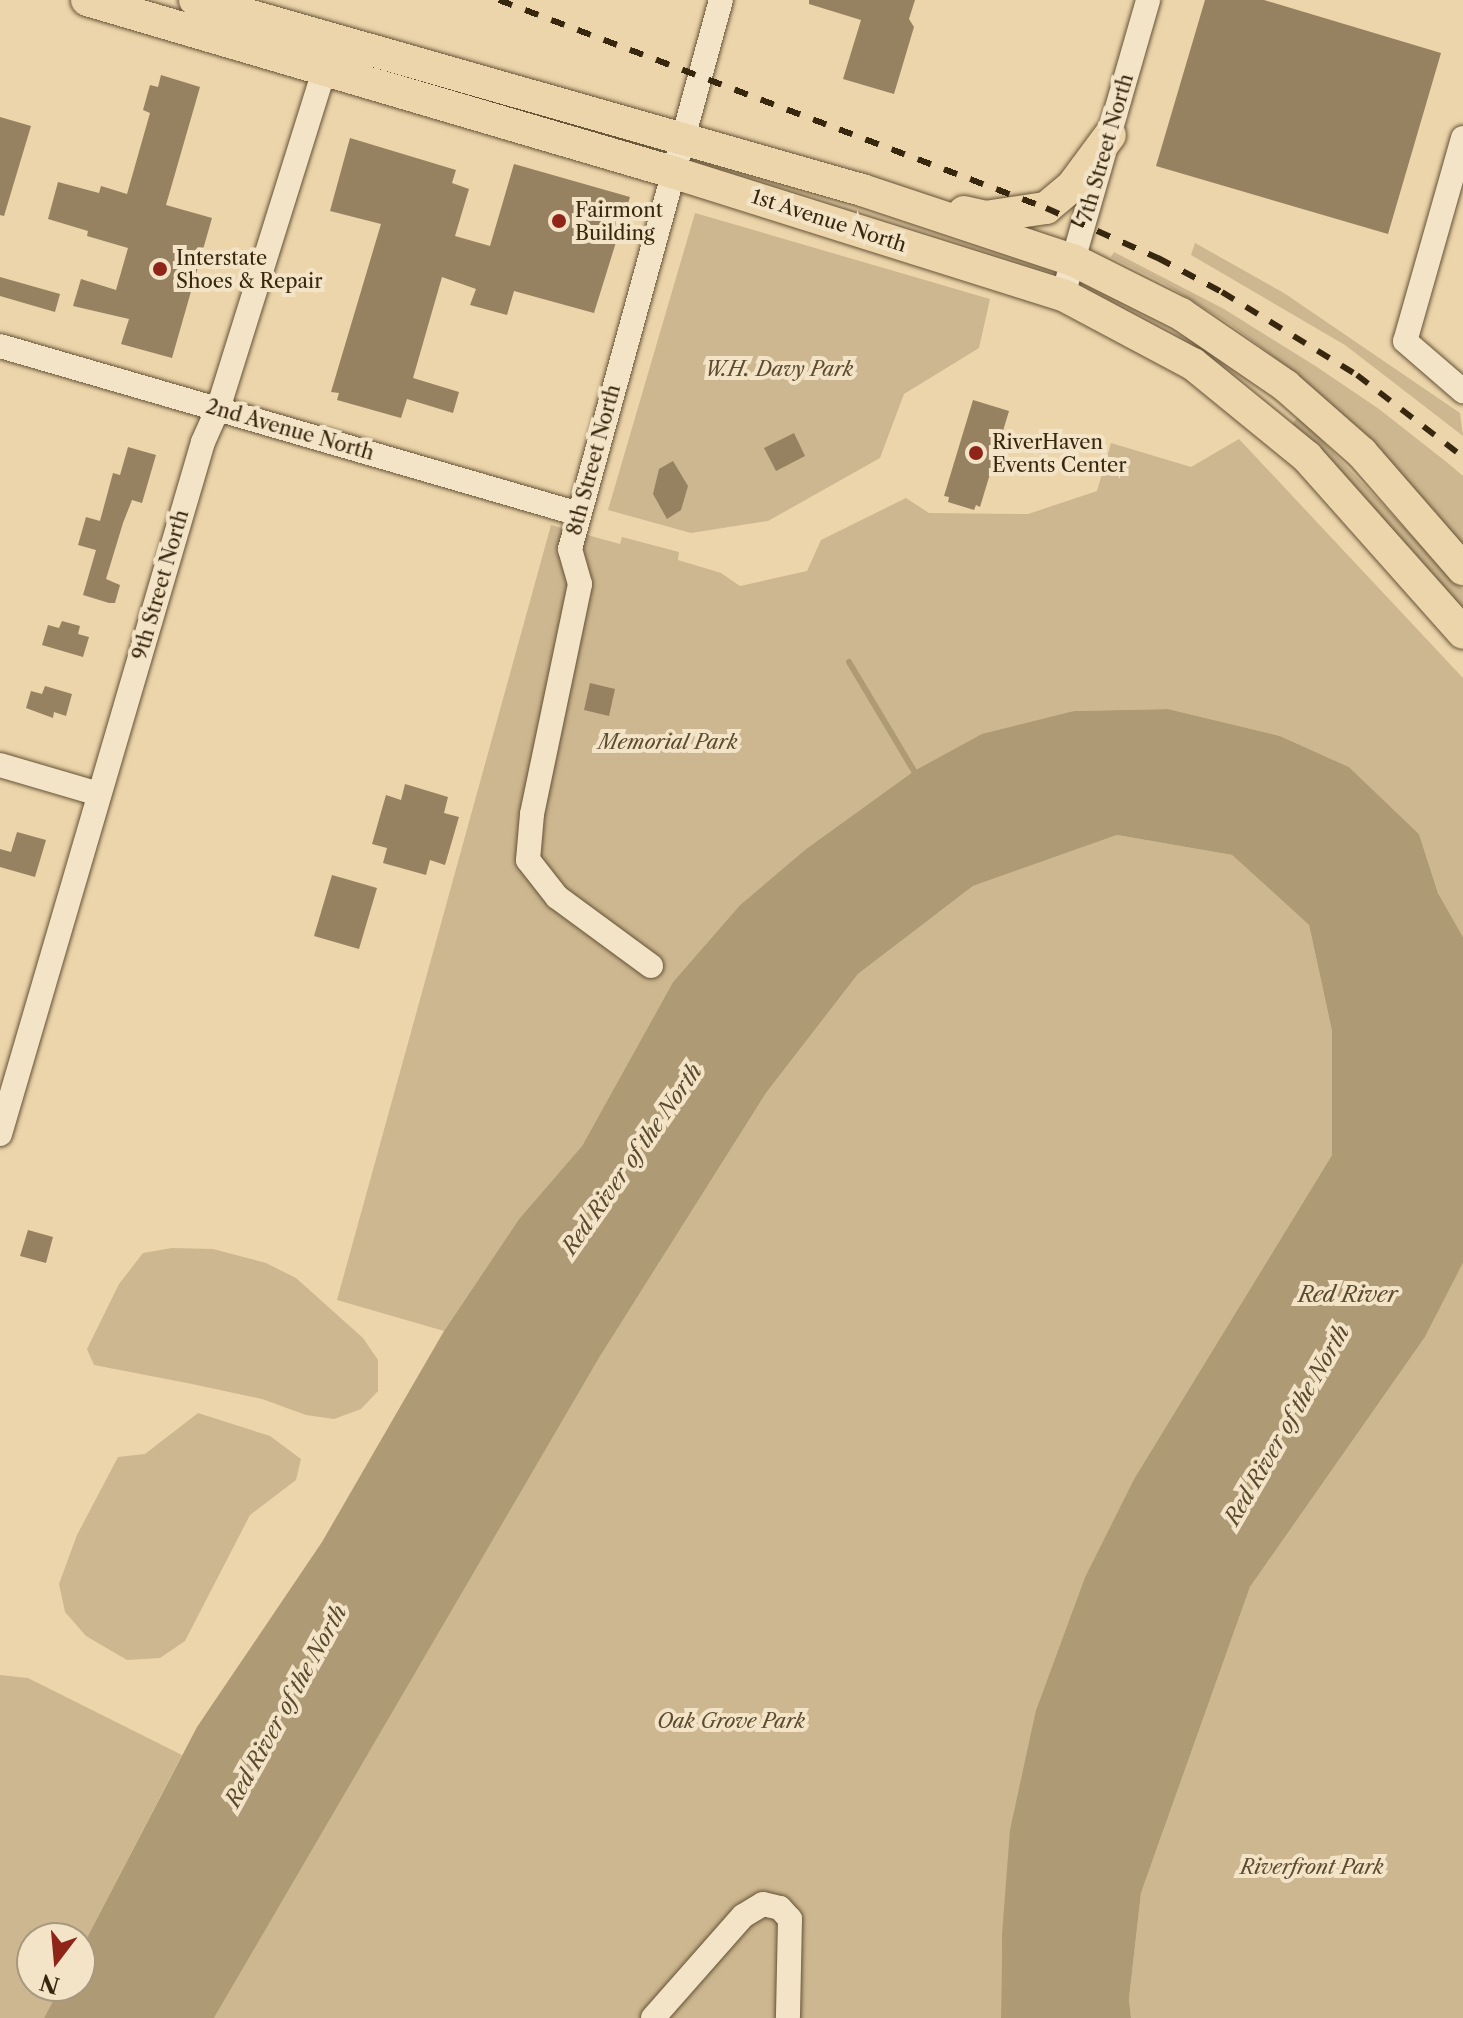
<!DOCTYPE html>
<html>
<head>
<meta charset="utf-8">
<style>
  body { margin:0 }
  #map { position:relative; width:1463px; height:2018px; overflow:hidden; background:#ecd5ab; font-family:"Libre Caslon Text",serif }
  div>[style] { position:absolute }
  .green>* { inset:0; background:#cdb790 }
  .water>* { inset:0; background:#af9a76 }
  .stream>* { height:6px; margin:-3px; padding:0 3px; transform-origin:3px; border-radius:3px; background:#af9a76 }
  .building>* { inset:0; background:#968160 }
  .roads { filter:drop-shadow(0 0 2px #655236) drop-shadow(0 0 2px #655236) }
  .minor>* { height:24px; margin:-12px; padding:0 12px; transform-origin:12px; border-radius:12px; background:#f3e4c8 }
  .major>* { height:32px; margin:-16px; padding:0 16px; transform-origin:16px; border-radius:16px; background:#ecd5ab }
  .rail>* { height:6px; margin-top:-3px; transform-origin:0; background:repeating-linear-gradient(90deg,#38270f 0 14px,transparent 0 28px) }
  .dots>* { width:22px; height:22px; translate:-50% -50%; box-sizing:border-box; border:4px solid #f3e4c8; border-radius:50% }
  span { translate:-50% -50%; white-space:nowrap; text-align:center; line-height:1.15; -webkit-text-stroke:8px #f3e4c8; paint-order:stroke }
  .street-label { font-size:20px; color:#38270f }
  .poi-label { font-size:20px; color:#38270f }
  .left { translate:0 -50%; text-align:left }
  .park-label { font-size:20px; color:#5d4b2f; font-style:italic }
  .water-label { font-size:22px; color:#5c4a2e; font-style:italic }
  .north { position:absolute; left:16px; top:1922px; width:80px; height:80px; box-sizing:border-box; background:#f3e4c8; border:2px solid #a8987e; border-radius:50%; rotate:196deg; font-size:22px; font-weight:700; line-height:32px; text-align:center; color:#38270f }
  .north::after { content:''; display:block; margin:auto; width:28px; height:36px; background:#8f2418; clip-path:polygon(50% 0,100% 100%,50% 72%,0 100%) }
</style>
</head>
<body>
<div id="map">
  <div class="green">
    <i style="clip-path:polygon(695px 213px,990px 299px,979px 348px,904px 394px,880px 458px,768px 521px,691px 533px,608px 510px)"></i>
    <i style="clip-path:polygon(1195px 243px,1284px 293px,1460px 413px,1463px 436px,1345px 345px,1191px 255px)"></i>
    <i style="clip-path:polygon(1114px 252px,1224px 309px,1317px 367px,1379px 409px,1449px 464px,1463px 476px,1463px 548px,1290px 369px,1230px 324px,1165px 284px,1111px 257px)"></i>
    <i style="clip-path:polygon(1299px 416px,1463px 590px,1463px 612px,1289px 427px)"></i>
    <i style="clip-path:polygon(1239px 439px,1463px 678px,1463px 937px,1438px 893px,1419px 834px,1349px 767px,1280px 736px,1168px 709px,1074px 711px,914px 771px,806px 849px,740px 905px,673px 982px,582px 1146px,519px 1219px,444px 1331px,337px 1300px,551px 525px,620px 544px,622px 537px,679px 552px,678px 560px,721px 573px,740px 586px,807px 571px,821px 540px,906px 498px,929px 513px,1028px 514px,1097px 491px,1111px 443px,1191px 467px)"></i>
    <i style="clip-path:polygon(1117px 835px,1232px 855px,1309px 925px,1332px 1031px,1332px 1155px,1134px 1479px,1085px 1577px,1036px 1710px,1002px 1934px,1001px 2018px,214px 2018px,599px 1358px,766px 1093px,858px 974px,973px 886px)"></i>
    <i style="clip-path:polygon(172px 1248px,213px 1249px,266px 1263px,296px 1278px,363px 1338px,378px 1360px,378px 1391px,361px 1409px,334px 1419px,306px 1415px,262px 1399px,192px 1384px,94px 1365px,87px 1349px,119px 1284px,143px 1253px)"></i>
    <i style="clip-path:polygon(1463px 1263px,1463px 2018px,1131px 2018px,1129px 1999px,1141px 1893px,1250px 1587px,1425px 1337px)"></i>
    <i style="clip-path:polygon(198px 1413px,270px 1436px,301px 1459px,296px 1480px,250px 1515px,185px 1641px,160px 1658px,127px 1660px,86px 1636px,65px 1612px,59px 1584px,77px 1535px,118px 1457px,145px 1454px)"></i>
    <i style="clip-path:polygon(0 1675px,28px 1678px,182px 1755px,80px 1951px,80px 1938px,32px 1938px,32px 1986px,61px 1986px,44px 2018px,0 2018px)"></i>
  </div>
  <div class="water">
    <i style="clip-path:polygon(1168px 709px,1280px 736px,1349px 767px,1419px 834px,1438px 893px,1463px 937px,1463px 1263px,1425px 1337px,1250px 1587px,1141px 1893px,1129px 1999px,1131px 2018px,1001px 2018px,1002px 1934px,1010px 1830px,1036px 1710px,1085px 1577px,1134px 1479px,1332px 1155px,1332px 1031px,1309px 925px,1232px 855px,1117px 835px,973px 886px,858px 974px,766px 1093px,599px 1358px,214px 2018px,44px 2018px,61px 1986px,80px 1986px,80px 1951px,197px 1727px,322px 1542px,444px 1331px,519px 1219px,582px 1146px,673px 982px,740px 905px,806px 849px,914px 771px,982px 734px,1074px 711px)"></i>
  </div>
  <div class="stream">
    <i style="left:849px;top:662px;width:133px;rotate:59.2deg"></i>
  </div>
  <div class="building">
    <i style="clip-path:polygon(809px 0,915px 0,909px 19px,914px 27px,894px 94px,843px 79px,861px 20px,809px 4px)"></i>
    <i style="clip-path:polygon(1205px 0,1264px 0,1441px 53px,1388px 234px,1156px 166px)"></i>
    <i style="clip-path:polygon(161px 75px,200px 87px,166px 205px,212px 218px,172px 358px,121px 344px,129px 319px,73px 306px,81px 279px,116px 290px,128px 248px,87px 236px,88px 231px,48px 219px,58px 182px,99px 193px,101px 186px,127px 194px,150px 113px,143px 110px,150px 85px,158px 87px)"></i>
    <i style="clip-path:polygon(0 117px,31px 126px,4px 216px,0 215px)"></i>
    <i style="clip-path:polygon(350px 138px,456px 170px,452px 183px,469px 189px,455px 236px,490px 246px,514px 164px,630px 197px,594px 313px,514px 291px,507px 315px,470px 305px,476px 289px,442px 277px,413px 378px,459px 392px,453px 413px,407px 399px,401px 418px,337px 400px,339px 393px,331px 392px,381px 224px,330px 211px)"></i>
    <i style="clip-path:polygon(0 277px,60px 294px,55px 312px,0 296px)"></i>
    <i style="clip-path:polygon(973px 400px,1009px 411px,980px 507px,976px 505px,974px 510px,948px 502px,949px 497px,944px 496px)"></i>
    <i style="clip-path:polygon(794px 433px,805px 456px,776px 471px,764px 448px)"></i>
    <i style="clip-path:polygon(128px 447px,156px 455px,142px 503px,132px 500px,123px 523px,106px 579px,120px 585px,115px 603px,109px 603px,83px 595px,96px 550px,78px 545px,86px 517px,100px 521px,113px 473px,120px 475px)"></i>
    <i style="clip-path:polygon(673px 461px,688px 486px,681px 510px,667px 519px,653px 494px,659px 469px)"></i>
    <i style="clip-path:polygon(62px 621px,80px 626px,78px 634px,89px 637px,83px 657px,42px 645px,48px 625px,59px 628px)"></i>
    <i style="clip-path:polygon(590px 683px,615px 689px,609px 716px,584px 710px)"></i>
    <i style="clip-path:polygon(45px 686px,72px 694px,66px 716px,54px 712px,53px 718px,26px 708px,31px 691px,42px 694px)"></i>
    <i style="clip-path:polygon(405px 784px,448px 797px,444px 813px,459px 817px,445px 865px,430px 860px,426px 875px,383px 863px,387px 848px,372px 844px,386px 795px,401px 800px)"></i>
    <i style="clip-path:polygon(17px 832px,46px 840px,35px 877px,0 867px,0 849px,11px 852px)"></i>
    <i style="clip-path:polygon(332px 875px,377px 888px,359px 949px,314px 936px)"></i>
    <i style="clip-path:polygon(28px 1230px,53px 1237px,46px 1263px,20px 1256px)"></i>
  </div>
  <div class="roads">
    <div class="minor">
      <i style="left:1463px;top:138px;width:211px;rotate:105.9deg"></i>
      <i style="left:1405px;top:341px;width:77px;rotate:40.8deg"></i>
      <i style="left:1063px;top:295px;width:307px;rotate:-73.9deg"></i>
      <i style="left:0;top:346px;width:603px;rotate:16.18deg"></i>
      <i style="left:0;top:765px;width:103px;rotate:16.3deg"></i>
      <i style="left:651px;top:966px;width:117px;rotate:-143.7deg"></i>
      <i style="left:557px;top:897px;width:47px;rotate:-128.1deg"></i>
      <i style="left:528px;top:860px;width:46px;rotate:-85deg"></i>
      <i style="left:532px;top:814px;width:235px;rotate:-78.2deg"></i>
      <i style="left:580px;top:584px;width:36px;rotate:-106deg"></i>
      <i style="left:570px;top:549px;width:569px;rotate:-74.62deg"></i>
      <i style="left:0;top:1134px;width:721px;rotate:-73.65deg"></i>
      <i style="left:203px;top:442px;width:36px;rotate:-66deg"></i>
      <i style="left:218px;top:409px;width:372px;rotate:-72.6deg"></i>
      <i style="left:653px;top:2018px;width:136px;rotate:-48.6deg"></i>
      <i style="left:743px;top:1916px;width:23px;rotate:-31deg"></i>
      <i style="left:763px;top:1904px;width:17px;rotate:13deg"></i>
      <i style="left:780px;top:1908px;width:15px;rotate:48deg"></i>
      <i style="left:790px;top:1919px;width:99px;rotate:91.2deg"></i>
    </div>
    <div class="major">
      <i style="left:87px;top:0;width:610px;rotate:16.38deg"></i>
      <i style="left:672px;top:172px;width:410px;rotate:17.5deg"></i>
      <i style="left:1063px;top:295px;width:147px;rotate:28deg"></i>
      <i style="left:1193px;top:364px;width:147px;rotate:39.2deg"></i>
      <i style="left:1307px;top:457px;width:235px;rotate:48.4deg"></i>
      <i style="left:195px;top:0;width:694px;rotate:15.9deg"></i>
      <i style="left:862px;top:190px;width:222px;rotate:18.4deg"></i>
      <i style="left:1073px;top:260px;width:121px;rotate:26.6deg"></i>
      <i style="left:1181px;top:314px;width:127px;rotate:34.4deg"></i>
      <i style="left:1286px;top:386px;width:101px;rotate:41.4deg"></i>
      <i style="left:1362px;top:453px;width:154px;rotate:49deg"></i>
      <i style="left:964px;top:212px;width:22px;rotate:13deg"></i>
      <i style="left:985px;top:217px;width:62px;rotate:-8.4deg"></i>
      <i style="left:1046px;top:208px;width:35px;rotate:-40deg"></i>
      <i style="left:1073px;top:185px;width:62px;rotate:-53.5deg"></i>
    </div>
  </div>
  <div class="rail">
    <i style="left:499px;top:0;width:585px;rotate:20.82deg"></i>
    <i style="left:1046px;top:208px;width:123px;rotate:24.1deg"></i>
    <i style="left:1158px;top:258px;width:72px;rotate:28deg"></i>
    <i style="left:1222px;top:292px;width:158px;rotate:31.6deg"></i>
    <i style="left:1357px;top:375px;width:134px;rotate:37.7deg"></i>
  </div>
  <div class="dots">
    <i style="left:559px;top:221px;background:#8f2418"></i>
    <i style="left:160px;top:269px;background:#8f2418"></i>
    <i style="left:976px;top:453px;background:#8f2418"></i>
  </div>
  <div class="street-label">
    <span style="left:1106px;top:148px;rotate:-74deg">7th Street North</span>
    <span style="left:829px;top:221px;rotate:18deg">1st Avenue North</span>
    <span style="left:290px;top:430px;rotate:16deg">2nd Avenue North</span>
    <span style="left:594px;top:460px;rotate:-75deg">8th Street North</span>
    <span style="left:161px;top:585px;rotate:-74deg">9th Street North</span>
  </div>
  <div class="poi-label">
    <span class="left" style="left:575px;top:222px">Fairmont<br>Building</span>
    <span class="left" style="left:176px;top:270px">Interstate<br>Shoes &amp; Repair</span>
    <span class="left" style="left:992px;top:454px">RiverHaven<br>Events Center</span>
  </div>
  <div class="park-label">
    <span style="left:779px;top:369px">W.H. Davy Park</span>
    <span style="left:668px;top:742px">Memorial Park</span>
    <span style="left:731px;top:1721px">Oak Grove Park</span>
    <span style="left:1312px;top:1867px">Riverfront Park</span>
  </div>
  <div class="water-label">
    <span style="left:632px;top:1159px;rotate:-55deg">Red River of the North</span>
    <span style="left:1348px;top:1295px">Red River</span>
    <span style="left:1287px;top:1425px;rotate:-60deg">Red River of the North</span>
    <span style="left:286px;top:1706px;rotate:-61deg">Red River of the North</span>
  </div>
  <div class="north">N</div>
</div>
</body>
</html>
